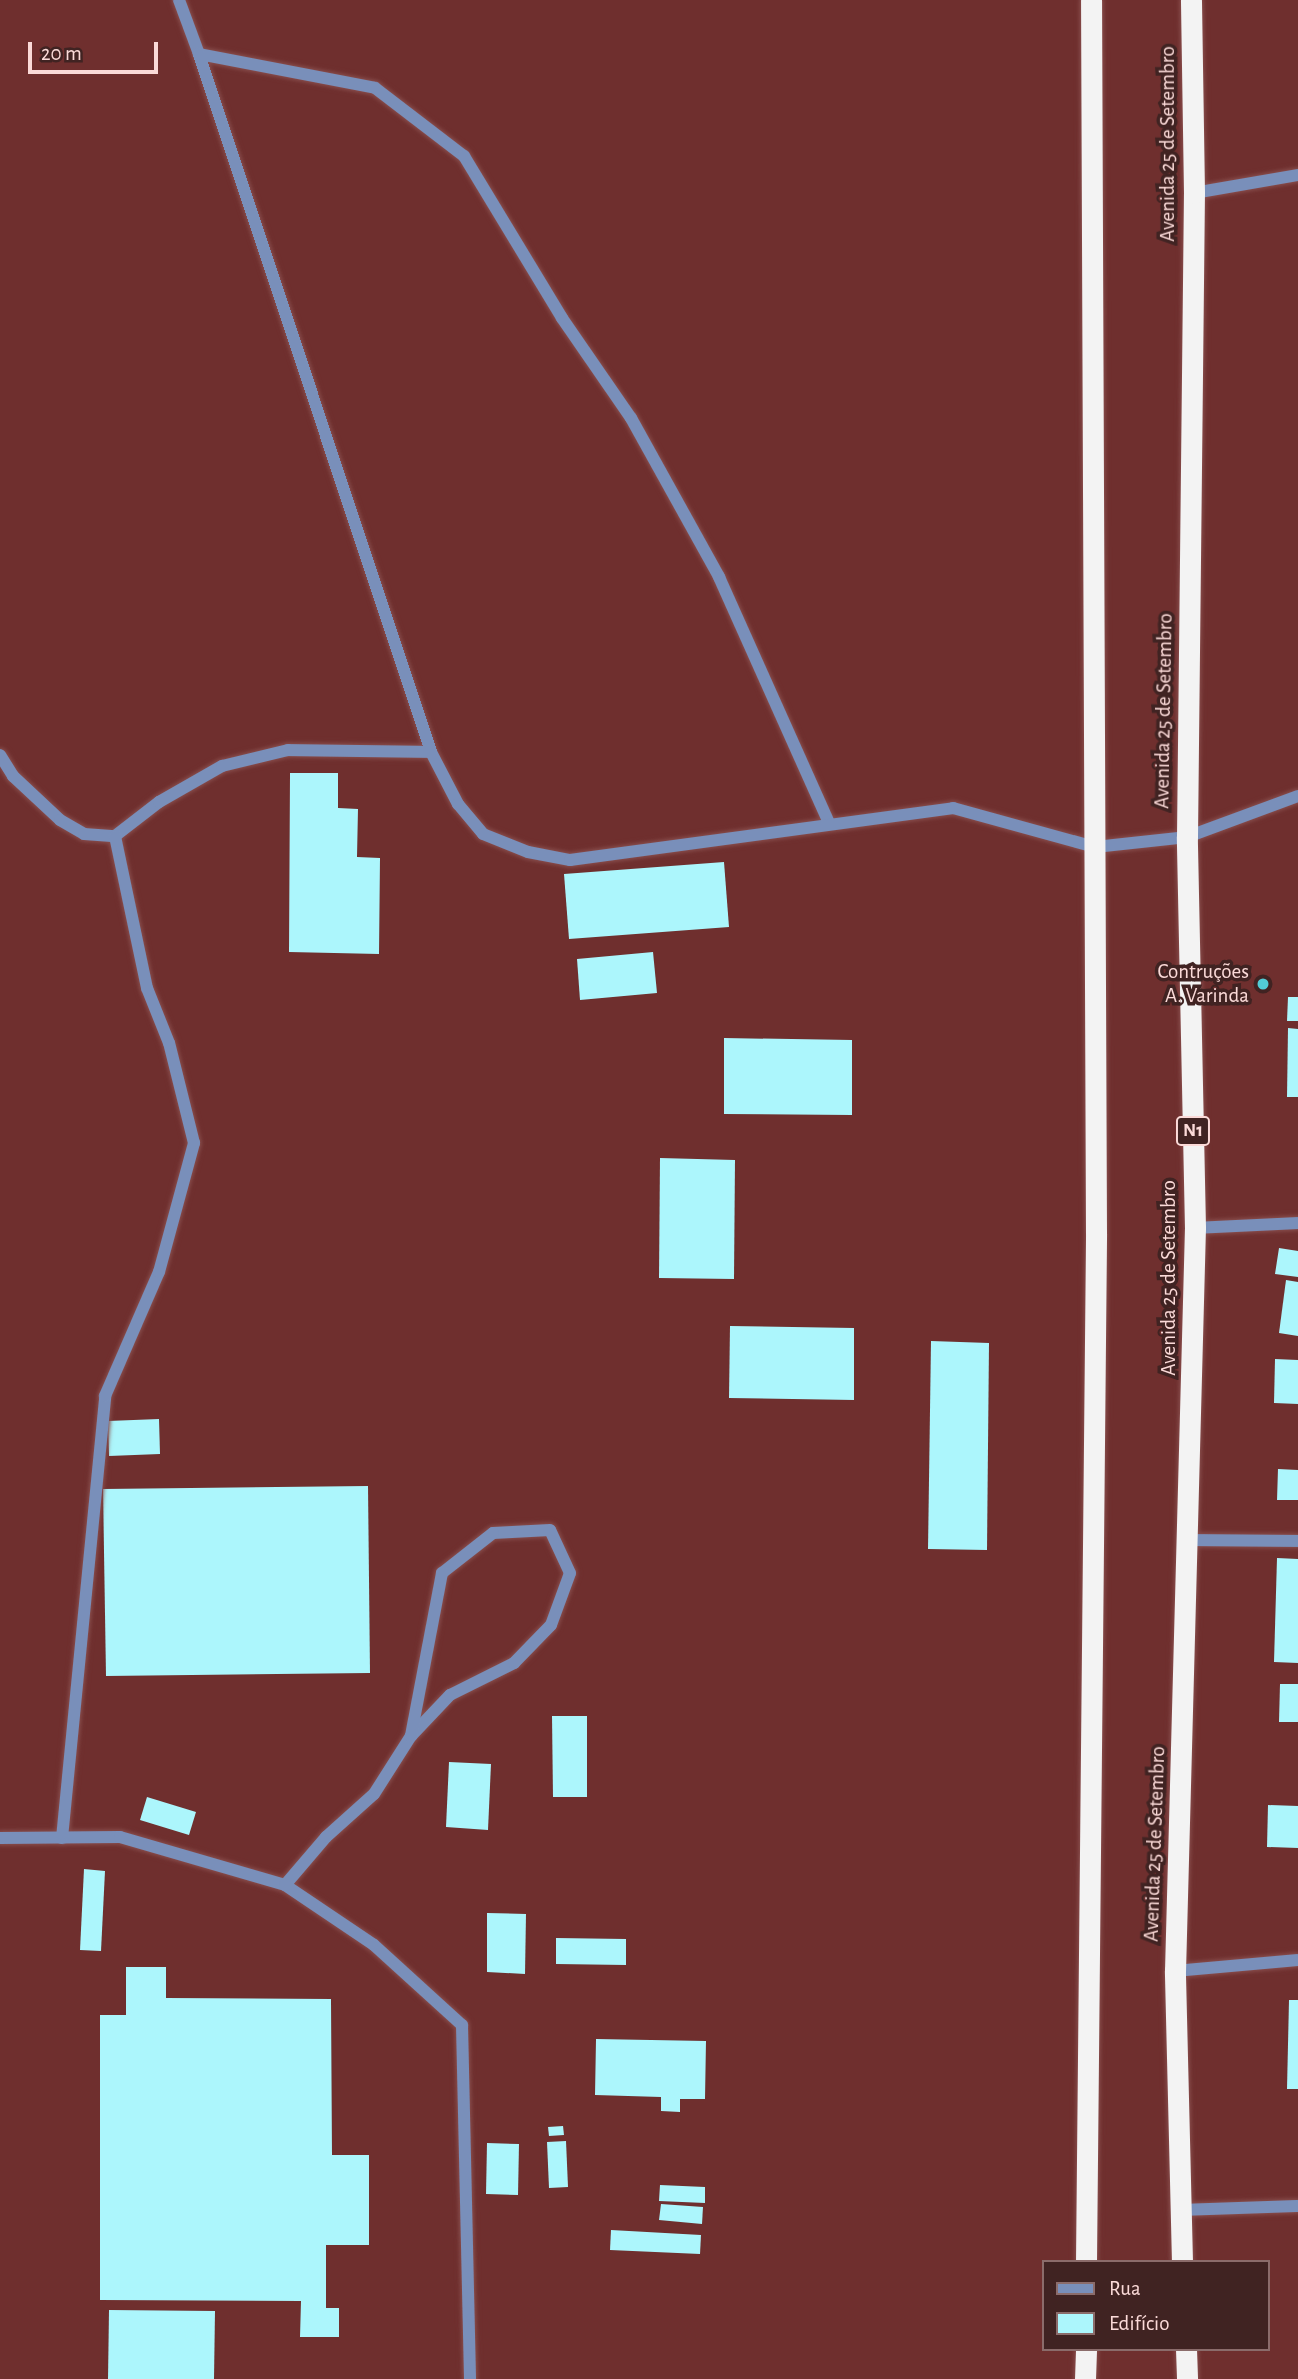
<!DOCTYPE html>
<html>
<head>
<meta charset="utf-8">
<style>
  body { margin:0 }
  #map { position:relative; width:1298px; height:2379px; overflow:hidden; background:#6f2f2e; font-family:"Alegreya Sans",sans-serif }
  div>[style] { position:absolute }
  .building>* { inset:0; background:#acf6fc }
  .roads { filter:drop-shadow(0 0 2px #884e4d) drop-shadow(0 0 2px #884e4d) }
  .minor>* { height:12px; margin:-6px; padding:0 6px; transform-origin:6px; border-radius:6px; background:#798fba }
  .highway>* { height:21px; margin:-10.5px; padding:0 10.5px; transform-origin:10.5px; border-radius:10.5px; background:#f3f3f3 }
  .dots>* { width:19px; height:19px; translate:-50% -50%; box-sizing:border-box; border:4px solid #402322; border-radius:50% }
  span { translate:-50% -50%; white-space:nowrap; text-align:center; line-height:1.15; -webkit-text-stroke:7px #402322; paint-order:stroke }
  .shield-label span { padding:2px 5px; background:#402322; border:2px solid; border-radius:5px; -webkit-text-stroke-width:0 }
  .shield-label { font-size:19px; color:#fbdad8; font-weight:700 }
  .street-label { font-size:21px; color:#fbdad8 }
  .poi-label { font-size:21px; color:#fbdad8 }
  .right { translate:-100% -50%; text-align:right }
  .legend { position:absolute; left:1042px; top:2260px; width:228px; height:91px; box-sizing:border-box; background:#402322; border:2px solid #8b6c6b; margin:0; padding:9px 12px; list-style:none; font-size:21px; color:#fbdad8 }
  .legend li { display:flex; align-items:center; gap:14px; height:35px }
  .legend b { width:35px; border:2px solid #8b6c6b }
  .scale { position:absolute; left:28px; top:42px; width:130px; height:32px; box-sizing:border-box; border:4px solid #fbdad8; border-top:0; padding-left:9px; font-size:21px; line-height:24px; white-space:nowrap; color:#fbdad8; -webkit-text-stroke:5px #402322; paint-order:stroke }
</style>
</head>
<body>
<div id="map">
  <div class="building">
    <i style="clip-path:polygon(290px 773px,338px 773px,338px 808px,358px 809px,357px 857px,380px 858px,379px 954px,289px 952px)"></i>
    <i style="clip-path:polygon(724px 862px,729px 927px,569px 939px,564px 874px)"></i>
    <i style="clip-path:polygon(653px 952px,657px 993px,580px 1000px,577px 959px)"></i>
    <i style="clip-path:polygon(1288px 997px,1298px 997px,1298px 1021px,1287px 1021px)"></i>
    <i style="clip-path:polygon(1288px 1028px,1298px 1029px,1298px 1097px,1287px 1097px)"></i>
    <i style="clip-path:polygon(724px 1038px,852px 1040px,852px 1115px,724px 1114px)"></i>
    <i style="clip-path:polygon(660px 1158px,735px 1160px,734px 1279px,659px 1278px)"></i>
    <i style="clip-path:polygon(1279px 1248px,1298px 1251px,1298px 1277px,1275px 1274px)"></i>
    <i style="clip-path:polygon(1286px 1280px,1298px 1282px,1298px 1336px,1279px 1333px)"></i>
    <i style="clip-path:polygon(730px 1326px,854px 1328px,854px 1400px,729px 1398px)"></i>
    <i style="clip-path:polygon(931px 1341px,989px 1343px,987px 1550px,928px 1549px)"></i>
    <i style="clip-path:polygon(1275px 1359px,1298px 1360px,1298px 1404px,1274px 1403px)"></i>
    <i style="clip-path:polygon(159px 1419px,160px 1454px,109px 1456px,108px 1421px)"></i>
    <i style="clip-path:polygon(1278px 1469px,1298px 1470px,1298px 1500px,1277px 1500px)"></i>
    <i style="clip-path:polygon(368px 1486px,370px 1673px,106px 1676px,103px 1489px)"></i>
    <i style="clip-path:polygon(1277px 1558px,1298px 1559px,1298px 1663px,1274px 1662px)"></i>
    <i style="clip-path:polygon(1280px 1684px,1298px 1684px,1298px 1722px,1279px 1722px)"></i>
    <i style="clip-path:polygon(552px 1716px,587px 1716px,587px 1797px,553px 1797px)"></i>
    <i style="clip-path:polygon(449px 1762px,491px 1764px,488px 1830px,446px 1827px)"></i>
    <i style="clip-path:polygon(147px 1797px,196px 1812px,189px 1835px,140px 1820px)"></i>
    <i style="clip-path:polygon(1268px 1805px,1298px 1806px,1298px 1848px,1267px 1847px)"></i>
    <i style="clip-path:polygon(84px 1869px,105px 1871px,101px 1951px,80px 1950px)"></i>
    <i style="clip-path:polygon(487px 1913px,526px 1914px,525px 1974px,487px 1972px)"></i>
    <i style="clip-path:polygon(556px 1938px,626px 1939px,626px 1965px,556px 1964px)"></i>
    <i style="clip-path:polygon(126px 1967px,166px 1967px,166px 1998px,331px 1999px,332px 2155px,369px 2155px,369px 2245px,326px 2245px,326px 2308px,339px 2308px,339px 2337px,300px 2337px,301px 2301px,100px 2300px,100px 2015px,126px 2015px)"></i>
    <i style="clip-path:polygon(1289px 2000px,1298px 2000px,1298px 2089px,1287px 2089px)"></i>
    <i style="clip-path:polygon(596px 2039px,706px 2041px,705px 2099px,680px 2099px,680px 2112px,661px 2111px,661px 2097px,595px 2095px)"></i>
    <i style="clip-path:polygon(563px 2126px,564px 2135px,549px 2136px,548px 2127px)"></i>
    <i style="clip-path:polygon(566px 2141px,568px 2187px,549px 2188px,547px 2142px)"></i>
    <i style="clip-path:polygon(487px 2143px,519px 2144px,518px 2195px,486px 2194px)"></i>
    <i style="clip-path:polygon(660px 2185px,705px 2187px,705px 2203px,659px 2201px)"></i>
    <i style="clip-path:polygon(661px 2204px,703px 2207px,702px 2224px,659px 2220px)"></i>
    <i style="clip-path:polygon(611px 2230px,701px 2235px,700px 2254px,610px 2250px)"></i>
    <i style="clip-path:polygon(109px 2310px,215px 2311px,214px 2379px,108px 2379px)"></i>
  </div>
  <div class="roads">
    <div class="minor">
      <i style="left:179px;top:0;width:58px;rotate:69.7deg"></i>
      <i style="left:199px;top:54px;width:179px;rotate:10.9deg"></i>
      <i style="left:375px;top:88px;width:112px;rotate:37.4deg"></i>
      <i style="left:464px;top:156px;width:189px;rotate:58.8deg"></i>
      <i style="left:562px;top:318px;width:121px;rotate:55.4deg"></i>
      <i style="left:631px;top:418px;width:182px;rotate:61deg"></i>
      <i style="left:719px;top:577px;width:269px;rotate:65.9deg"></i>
      <i style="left:199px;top:54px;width:736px;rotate:71.61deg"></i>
      <i style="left:431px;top:752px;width:59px;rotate:62.6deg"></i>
      <i style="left:458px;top:804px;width:39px;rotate:50deg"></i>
      <i style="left:483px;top:834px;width:48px;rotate:21.8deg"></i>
      <i style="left:528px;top:852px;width:43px;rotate:10.8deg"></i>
      <i style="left:570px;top:860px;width:387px;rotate:-7.7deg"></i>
      <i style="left:953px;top:808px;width:147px;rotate:15.4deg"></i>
      <i style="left:1095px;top:847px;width:93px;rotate:-6.2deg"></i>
      <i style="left:1187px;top:837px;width:118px;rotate:-20.3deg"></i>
      <i style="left:1194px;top:193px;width:106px;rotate:-9.8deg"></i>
      <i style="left:0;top:755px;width:25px;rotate:58deg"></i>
      <i style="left:13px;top:776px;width:64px;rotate:43.1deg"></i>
      <i style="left:60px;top:820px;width:28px;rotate:30deg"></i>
      <i style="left:84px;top:834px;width:31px;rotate:4deg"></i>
      <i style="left:115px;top:836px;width:56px;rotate:-37.7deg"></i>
      <i style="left:159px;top:802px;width:73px;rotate:-29.7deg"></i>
      <i style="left:222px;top:766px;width:68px;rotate:-13.6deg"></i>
      <i style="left:288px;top:750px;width:143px;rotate:0.8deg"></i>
      <i style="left:1195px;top:1228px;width:103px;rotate:-2.8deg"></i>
      <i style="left:1190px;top:1540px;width:108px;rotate:0.5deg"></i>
      <i style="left:0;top:1838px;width:120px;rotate:-0.5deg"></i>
      <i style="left:120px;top:1837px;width:172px;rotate:16.2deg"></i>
      <i style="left:285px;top:1885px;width:107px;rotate:34deg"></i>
      <i style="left:374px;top:1945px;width:119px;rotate:42.3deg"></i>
      <i style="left:462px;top:2025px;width:354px;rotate:88.7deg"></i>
      <i style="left:62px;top:1838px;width:444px;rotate:-84.4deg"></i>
      <i style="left:105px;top:1396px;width:135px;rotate:-66.5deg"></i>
      <i style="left:159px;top:1272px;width:134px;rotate:-74.8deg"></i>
      <i style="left:194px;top:1143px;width:103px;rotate:-104deg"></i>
      <i style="left:169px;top:1043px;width:59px;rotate:-111.8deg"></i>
      <i style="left:147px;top:988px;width:155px;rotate:-101.9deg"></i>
      <i style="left:285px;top:1885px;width:63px;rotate:-49.5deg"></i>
      <i style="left:326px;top:1837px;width:64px;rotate:-41.9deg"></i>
      <i style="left:374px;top:1794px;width:69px;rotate:-57.5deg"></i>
      <i style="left:411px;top:1736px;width:57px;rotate:-46.4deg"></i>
      <i style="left:450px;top:1695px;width:72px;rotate:-26.6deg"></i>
      <i style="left:514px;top:1663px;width:53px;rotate:-45.8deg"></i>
      <i style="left:551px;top:1625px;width:55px;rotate:-69.9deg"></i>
      <i style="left:570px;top:1573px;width:47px;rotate:-114.9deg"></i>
      <i style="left:550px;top:1530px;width:57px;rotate:177deg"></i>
      <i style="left:493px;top:1533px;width:65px;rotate:141.9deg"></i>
      <i style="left:442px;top:1573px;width:166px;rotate:100.8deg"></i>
      <i style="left:1175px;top:1971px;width:123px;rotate:-5.1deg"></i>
      <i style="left:1179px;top:2210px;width:119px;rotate:-1.9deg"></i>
    </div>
    <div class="highway">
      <i style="left:1086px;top:2262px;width:1029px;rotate:-89.44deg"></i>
      <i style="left:1096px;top:1233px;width:1233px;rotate:-90.23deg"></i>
      <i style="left:1182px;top:2262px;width:291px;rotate:-91.4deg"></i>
      <i style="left:1175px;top:1971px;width:743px;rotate:-88.46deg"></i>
      <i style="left:1195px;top:1228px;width:391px;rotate:-91.2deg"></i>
      <i style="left:1187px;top:837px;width:644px;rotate:-89.38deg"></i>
      <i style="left:1194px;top:193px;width:193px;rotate:-90.9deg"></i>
      <i style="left:1186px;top:2349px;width:30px;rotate:88deg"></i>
      <i style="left:1085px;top:2379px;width:30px;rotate:-88deg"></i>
    </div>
  </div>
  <div class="dots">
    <i style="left:1263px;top:984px;background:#52ccd6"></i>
  </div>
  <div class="shield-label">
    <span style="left:1193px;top:1131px">N1</span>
  </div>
  <div class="street-label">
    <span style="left:1168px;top:144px;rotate:-90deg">Avenida 25 de Setembro</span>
    <span style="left:1164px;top:711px;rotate:-89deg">Avenida 25 de Setembro</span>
    <span style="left:1169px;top:1278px;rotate:-90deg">Avenida 25 de Setembro</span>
    <span style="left:1155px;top:1844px;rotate:-88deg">Avenida 25 de Setembro</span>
  </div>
  <div class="poi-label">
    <span class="right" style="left:1249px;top:984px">Contruções<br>A. Varinda</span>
  </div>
  <ul class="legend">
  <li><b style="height:9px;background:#798fba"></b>Rua</li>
  <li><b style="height:19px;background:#acf6fc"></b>Edifício</li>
  </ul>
  <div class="scale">20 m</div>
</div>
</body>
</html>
